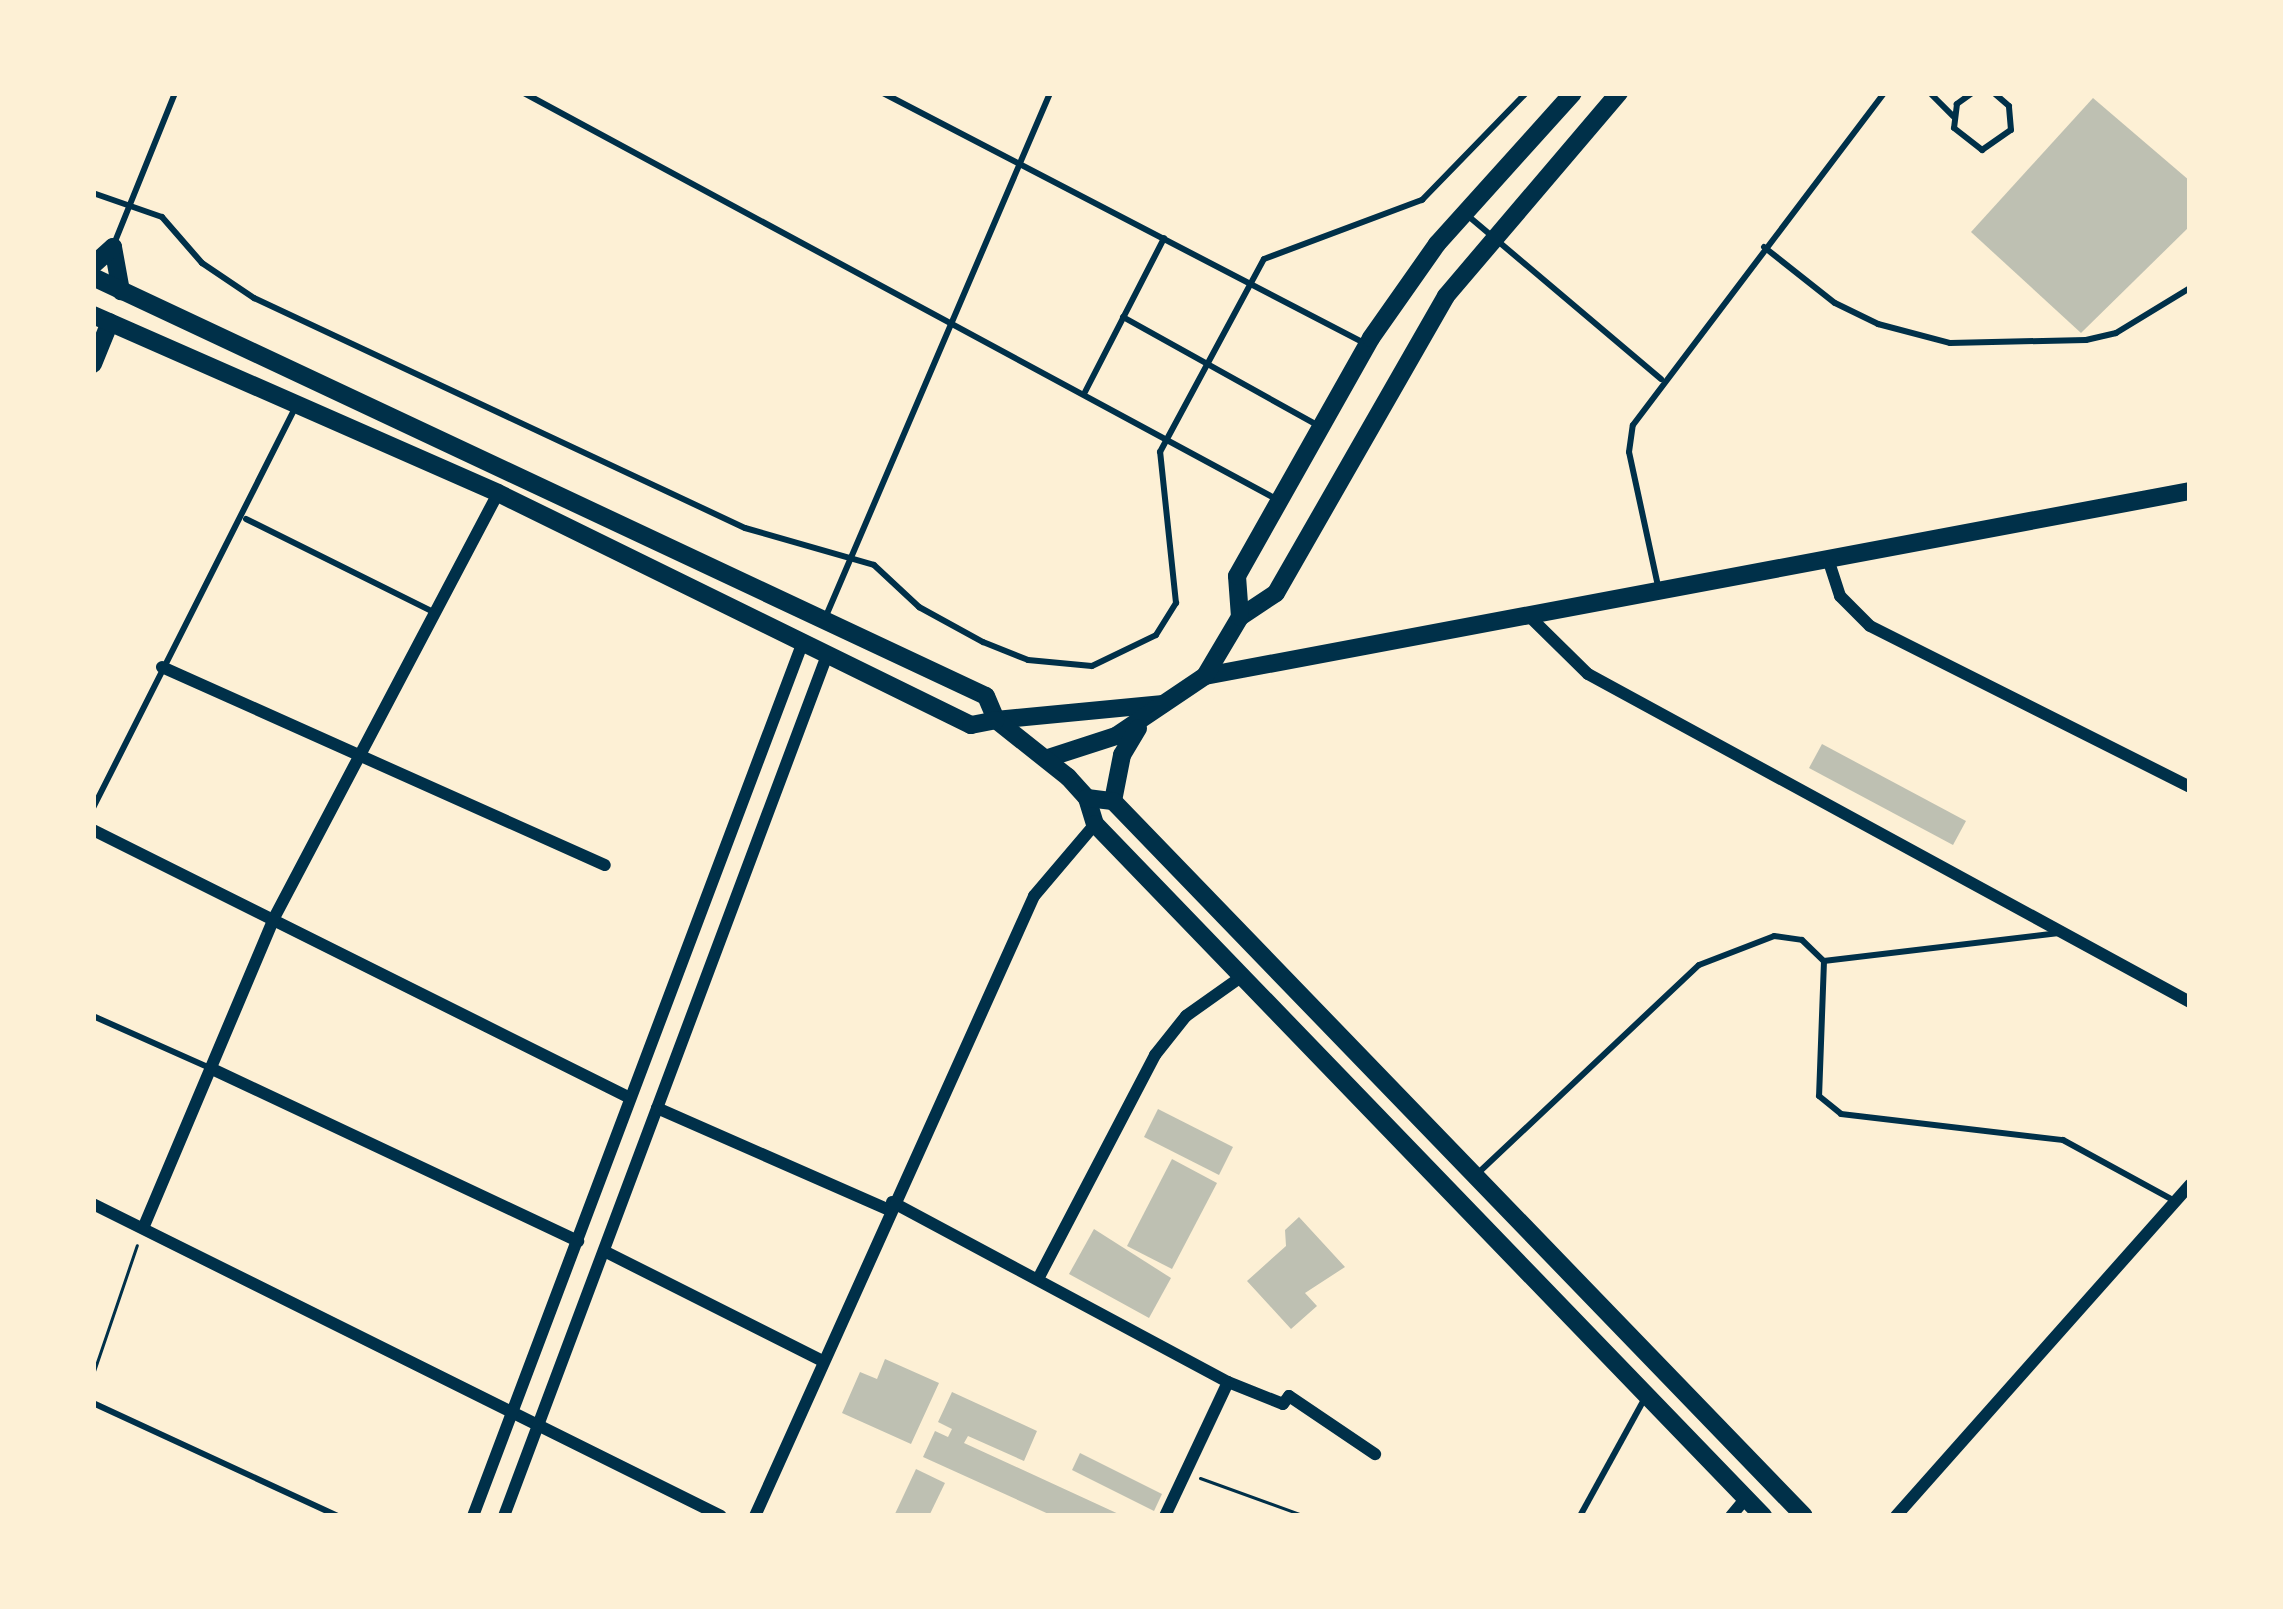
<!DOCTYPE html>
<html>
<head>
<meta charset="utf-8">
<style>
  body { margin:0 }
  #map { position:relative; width:2283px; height:1609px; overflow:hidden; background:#fdf0d5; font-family:"Roboto Condensed",sans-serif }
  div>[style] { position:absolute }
  .building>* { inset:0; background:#bec0b2 }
  .path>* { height:3px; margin:-1.5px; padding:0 1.5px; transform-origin:1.5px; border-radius:1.5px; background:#003049 }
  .service>* { height:6px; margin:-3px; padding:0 3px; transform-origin:3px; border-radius:3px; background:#003049 }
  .minor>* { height:12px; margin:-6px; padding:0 6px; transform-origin:6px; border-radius:6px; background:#003049 }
  .secondary>* { height:18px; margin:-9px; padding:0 9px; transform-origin:9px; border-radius:9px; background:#003049 }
  .primary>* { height:18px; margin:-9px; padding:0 9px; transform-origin:9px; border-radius:9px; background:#003049 }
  span { translate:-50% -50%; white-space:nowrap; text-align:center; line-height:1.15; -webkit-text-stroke:10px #fdf0d5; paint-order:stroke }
  .frame { position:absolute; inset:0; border:96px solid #fdf0d5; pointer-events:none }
</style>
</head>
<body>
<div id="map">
  <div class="building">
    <i style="clip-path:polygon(2093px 98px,2190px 181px,2190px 226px,2081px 333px,1971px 232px)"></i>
    <i style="clip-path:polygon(1822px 744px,1966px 821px,1953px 845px,1809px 768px)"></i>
    <i style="clip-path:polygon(1158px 1109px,1233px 1147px,1219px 1175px,1144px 1137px)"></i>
    <i style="clip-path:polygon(1172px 1159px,1217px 1183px,1172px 1269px,1127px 1246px)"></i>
    <i style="clip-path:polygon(1299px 1217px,1345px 1267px,1305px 1293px,1317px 1306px,1291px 1329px,1247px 1281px,1286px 1246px,1285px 1230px)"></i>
    <i style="clip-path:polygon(1094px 1229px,1171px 1278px,1149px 1318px,1069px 1274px)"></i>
    <i style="clip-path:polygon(885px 1359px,939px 1383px,911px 1444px,842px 1413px,860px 1372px,877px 1379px)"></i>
    <i style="clip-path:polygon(952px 1392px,1037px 1431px,1024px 1461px,968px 1436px,964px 1443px,1123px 1516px,1053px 1516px,923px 1457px,935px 1431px,948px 1437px,952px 1429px,938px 1422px)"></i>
    <i style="clip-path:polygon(1080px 1453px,1162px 1494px,1154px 1511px,1072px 1470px)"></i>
    <i style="clip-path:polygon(916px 1469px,945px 1483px,929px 1516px,894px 1516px)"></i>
  </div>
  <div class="path">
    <i style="left:93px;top:1374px;width:136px;rotate:-71.2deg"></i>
    <i style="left:1200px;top:1478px;width:112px;rotate:19.9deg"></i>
  </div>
  <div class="service">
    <i style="left:524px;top:93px;width:855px;rotate:28.36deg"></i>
    <i style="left:883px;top:93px;width:542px;rotate:27.46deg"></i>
    <i style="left:1930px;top:93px;width:33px;rotate:45deg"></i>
    <i style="left:1972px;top:93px;width:19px;rotate:144deg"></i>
    <i style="left:1957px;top:104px;width:24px;rotate:97deg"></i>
    <i style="left:1954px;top:128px;width:36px;rotate:38deg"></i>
    <i style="left:1982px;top:150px;width:35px;rotate:-35deg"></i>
    <i style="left:2011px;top:130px;width:24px;rotate:-95deg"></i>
    <i style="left:2009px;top:106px;width:20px;rotate:-139deg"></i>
    <i style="left:93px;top:193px;width:73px;rotate:19.2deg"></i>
    <i style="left:162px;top:217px;width:61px;rotate:49deg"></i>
    <i style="left:202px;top:263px;width:63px;rotate:33.9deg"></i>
    <i style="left:254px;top:298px;width:542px;rotate:25.1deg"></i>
    <i style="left:745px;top:528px;width:134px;rotate:16deg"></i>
    <i style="left:874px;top:565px;width:62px;rotate:43deg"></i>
    <i style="left:919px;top:607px;width:73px;rotate:28.7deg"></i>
    <i style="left:983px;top:642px;width:48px;rotate:21.8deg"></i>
    <i style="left:1028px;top:660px;width:64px;rotate:5.4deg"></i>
    <i style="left:1092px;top:666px;width:71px;rotate:-25.8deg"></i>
    <i style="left:1156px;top:635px;width:38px;rotate:-58deg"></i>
    <i style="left:1176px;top:603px;width:152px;rotate:-96deg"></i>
    <i style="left:1160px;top:452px;width:219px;rotate:-61.7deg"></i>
    <i style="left:1264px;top:259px;width:169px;rotate:-20.5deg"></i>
    <i style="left:1422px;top:200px;width:149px;rotate:-45.8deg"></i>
    <i style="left:1467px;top:215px;width:254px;rotate:40.2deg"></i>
    <i style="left:114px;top:244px;width:163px;rotate:-68deg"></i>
    <i style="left:1764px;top:247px;width:90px;rotate:38.3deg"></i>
    <i style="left:1835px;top:303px;width:48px;rotate:26deg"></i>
    <i style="left:1878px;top:324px;width:74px;rotate:14.8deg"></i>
    <i style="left:1950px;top:343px;width:136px;rotate:-1.3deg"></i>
    <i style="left:2086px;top:340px;width:31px;rotate:-13deg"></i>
    <i style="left:2116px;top:333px;width:87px;rotate:-31.3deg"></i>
    <i style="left:1123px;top:317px;width:224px;rotate:29.1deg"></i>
    <i style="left:1085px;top:392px;width:173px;rotate:-62.8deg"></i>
    <i style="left:246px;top:519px;width:209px;rotate:26.4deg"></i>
    <i style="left:1658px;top:586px;width:137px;rotate:-102.2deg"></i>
    <i style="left:1629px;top:452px;width:27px;rotate:-82deg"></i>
    <i style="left:1633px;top:425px;width:416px;rotate:-52.9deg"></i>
    <i style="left:826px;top:616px;width:569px;rotate:-66.81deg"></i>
    <i style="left:93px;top:808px;width:446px;rotate:-63.2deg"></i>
    <i style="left:2059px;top:933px;width:237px;rotate:173.2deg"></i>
    <i style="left:1824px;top:961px;width:135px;rotate:92.1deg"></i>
    <i style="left:1819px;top:1096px;width:28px;rotate:39deg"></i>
    <i style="left:1841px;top:1114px;width:224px;rotate:6.7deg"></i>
    <i style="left:2063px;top:1140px;width:125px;rotate:28.6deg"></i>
    <i style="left:93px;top:1016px;width:128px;rotate:24deg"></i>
    <i style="left:1476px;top:1175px;width:306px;rotate:-43.3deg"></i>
    <i style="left:1699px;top:965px;width:80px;rotate:-21.1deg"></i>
    <i style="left:1774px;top:936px;width:28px;rotate:8deg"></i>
    <i style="left:1802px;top:940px;width:30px;rotate:44deg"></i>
    <i style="left:93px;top:1403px;width:269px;rotate:24.8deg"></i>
    <i style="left:1580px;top:1516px;width:135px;rotate:-61.2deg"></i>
  </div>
  <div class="minor">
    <i style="left:1829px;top:562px;width:36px;rotate:72deg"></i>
    <i style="left:1840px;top:596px;width:42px;rotate:45deg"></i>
    <i style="left:1870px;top:626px;width:358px;rotate:26.7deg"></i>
    <i style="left:1533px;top:620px;width:77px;rotate:44.5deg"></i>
    <i style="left:1588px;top:674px;width:686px;rotate:28.58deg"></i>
    <i style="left:162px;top:667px;width:485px;rotate:24.1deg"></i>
    <i style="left:93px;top:830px;width:600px;rotate:26.52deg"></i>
    <i style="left:210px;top:1068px;width:407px;rotate:25.2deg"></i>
    <i style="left:657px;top:1108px;width:253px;rotate:23.7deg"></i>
    <i style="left:892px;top:1202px;width:381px;rotate:28.2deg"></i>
    <i style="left:1228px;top:1382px;width:59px;rotate:21.8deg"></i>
    <i style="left:1283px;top:1404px;width:10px;rotate:-53deg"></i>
    <i style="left:1289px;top:1396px;width:104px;rotate:34deg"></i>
    <i style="left:93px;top:1204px;width:701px;rotate:26.42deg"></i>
    <i style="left:144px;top:1226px;width:332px;rotate:-67.1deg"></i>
    <i style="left:273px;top:920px;width:483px;rotate:-62.2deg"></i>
    <i style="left:604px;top:1251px;width:245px;rotate:26.7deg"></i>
    <i style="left:1038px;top:1279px;width:253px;rotate:-62.4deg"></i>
    <i style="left:1155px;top:1055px;width:50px;rotate:-51.5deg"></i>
    <i style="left:1186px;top:1016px;width:71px;rotate:-35.3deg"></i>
    <i style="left:473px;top:1516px;width:929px;rotate:-69.32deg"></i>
    <i style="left:504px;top:1516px;width:916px;rotate:-69.43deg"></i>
    <i style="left:755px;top:1516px;width:680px;rotate:-65.77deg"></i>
    <i style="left:1034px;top:896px;width:94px;rotate:-49.7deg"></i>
    <i style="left:1165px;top:1516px;width:148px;rotate:-64.8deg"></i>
    <i style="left:1731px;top:1516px;width:23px;rotate:-50deg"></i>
    <i style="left:1896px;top:1516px;width:443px;rotate:-48.4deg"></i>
  </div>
  <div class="secondary">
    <i style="left:113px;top:247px;width:45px;rotate:79.7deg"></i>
    <i style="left:93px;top:265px;width:27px;rotate:-42deg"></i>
    <i style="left:93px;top:364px;width:45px;rotate:-68deg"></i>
    <i style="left:1240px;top:617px;width:43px;rotate:-33.7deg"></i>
    <i style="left:1276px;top:593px;width:342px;rotate:-60.2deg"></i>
    <i style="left:1446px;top:296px;width:267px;rotate:-49.6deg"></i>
    <i style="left:1205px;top:676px;width:1002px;rotate:-10.64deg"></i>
    <i style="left:996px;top:720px;width:168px;rotate:-5.5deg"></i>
    <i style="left:1048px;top:758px;width:71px;rotate:-17.9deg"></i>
    <i style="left:1116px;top:736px;width:107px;rotate:-34deg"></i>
    <i style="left:1205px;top:676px;width:69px;rotate:-59.3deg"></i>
    <i style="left:1240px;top:617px;width:41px;rotate:-94.2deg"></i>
    <i style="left:1237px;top:576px;width:273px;rotate:-60.6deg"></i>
    <i style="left:1371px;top:338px;width:115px;rotate:-54.9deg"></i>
    <i style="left:1437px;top:244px;width:203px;rotate:-48deg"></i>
    <i style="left:1113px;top:801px;width:47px;rotate:-78.9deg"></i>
    <i style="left:1122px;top:755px;width:31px;rotate:-59deg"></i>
  </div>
  <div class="primary">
    <i style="left:93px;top:277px;width:986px;rotate:25.14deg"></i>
    <i style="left:986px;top:696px;width:26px;rotate:67deg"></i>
    <i style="left:996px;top:720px;width:92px;rotate:38.4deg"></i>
    <i style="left:1068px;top:777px;width:28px;rotate:48deg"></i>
    <i style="left:1087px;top:798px;width:27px;rotate:73deg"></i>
    <i style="left:1095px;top:824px;width:962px;rotate:46.01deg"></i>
    <i style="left:93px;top:315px;width:442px;rotate:23.7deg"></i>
    <i style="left:498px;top:493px;width:527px;rotate:26.13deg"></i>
    <i style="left:971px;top:725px;width:25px;rotate:-11deg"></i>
    <i style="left:1087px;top:798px;width:26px;rotate:7deg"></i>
    <i style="left:1113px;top:801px;width:994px;rotate:45.98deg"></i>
  </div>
  <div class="frame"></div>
</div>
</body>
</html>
